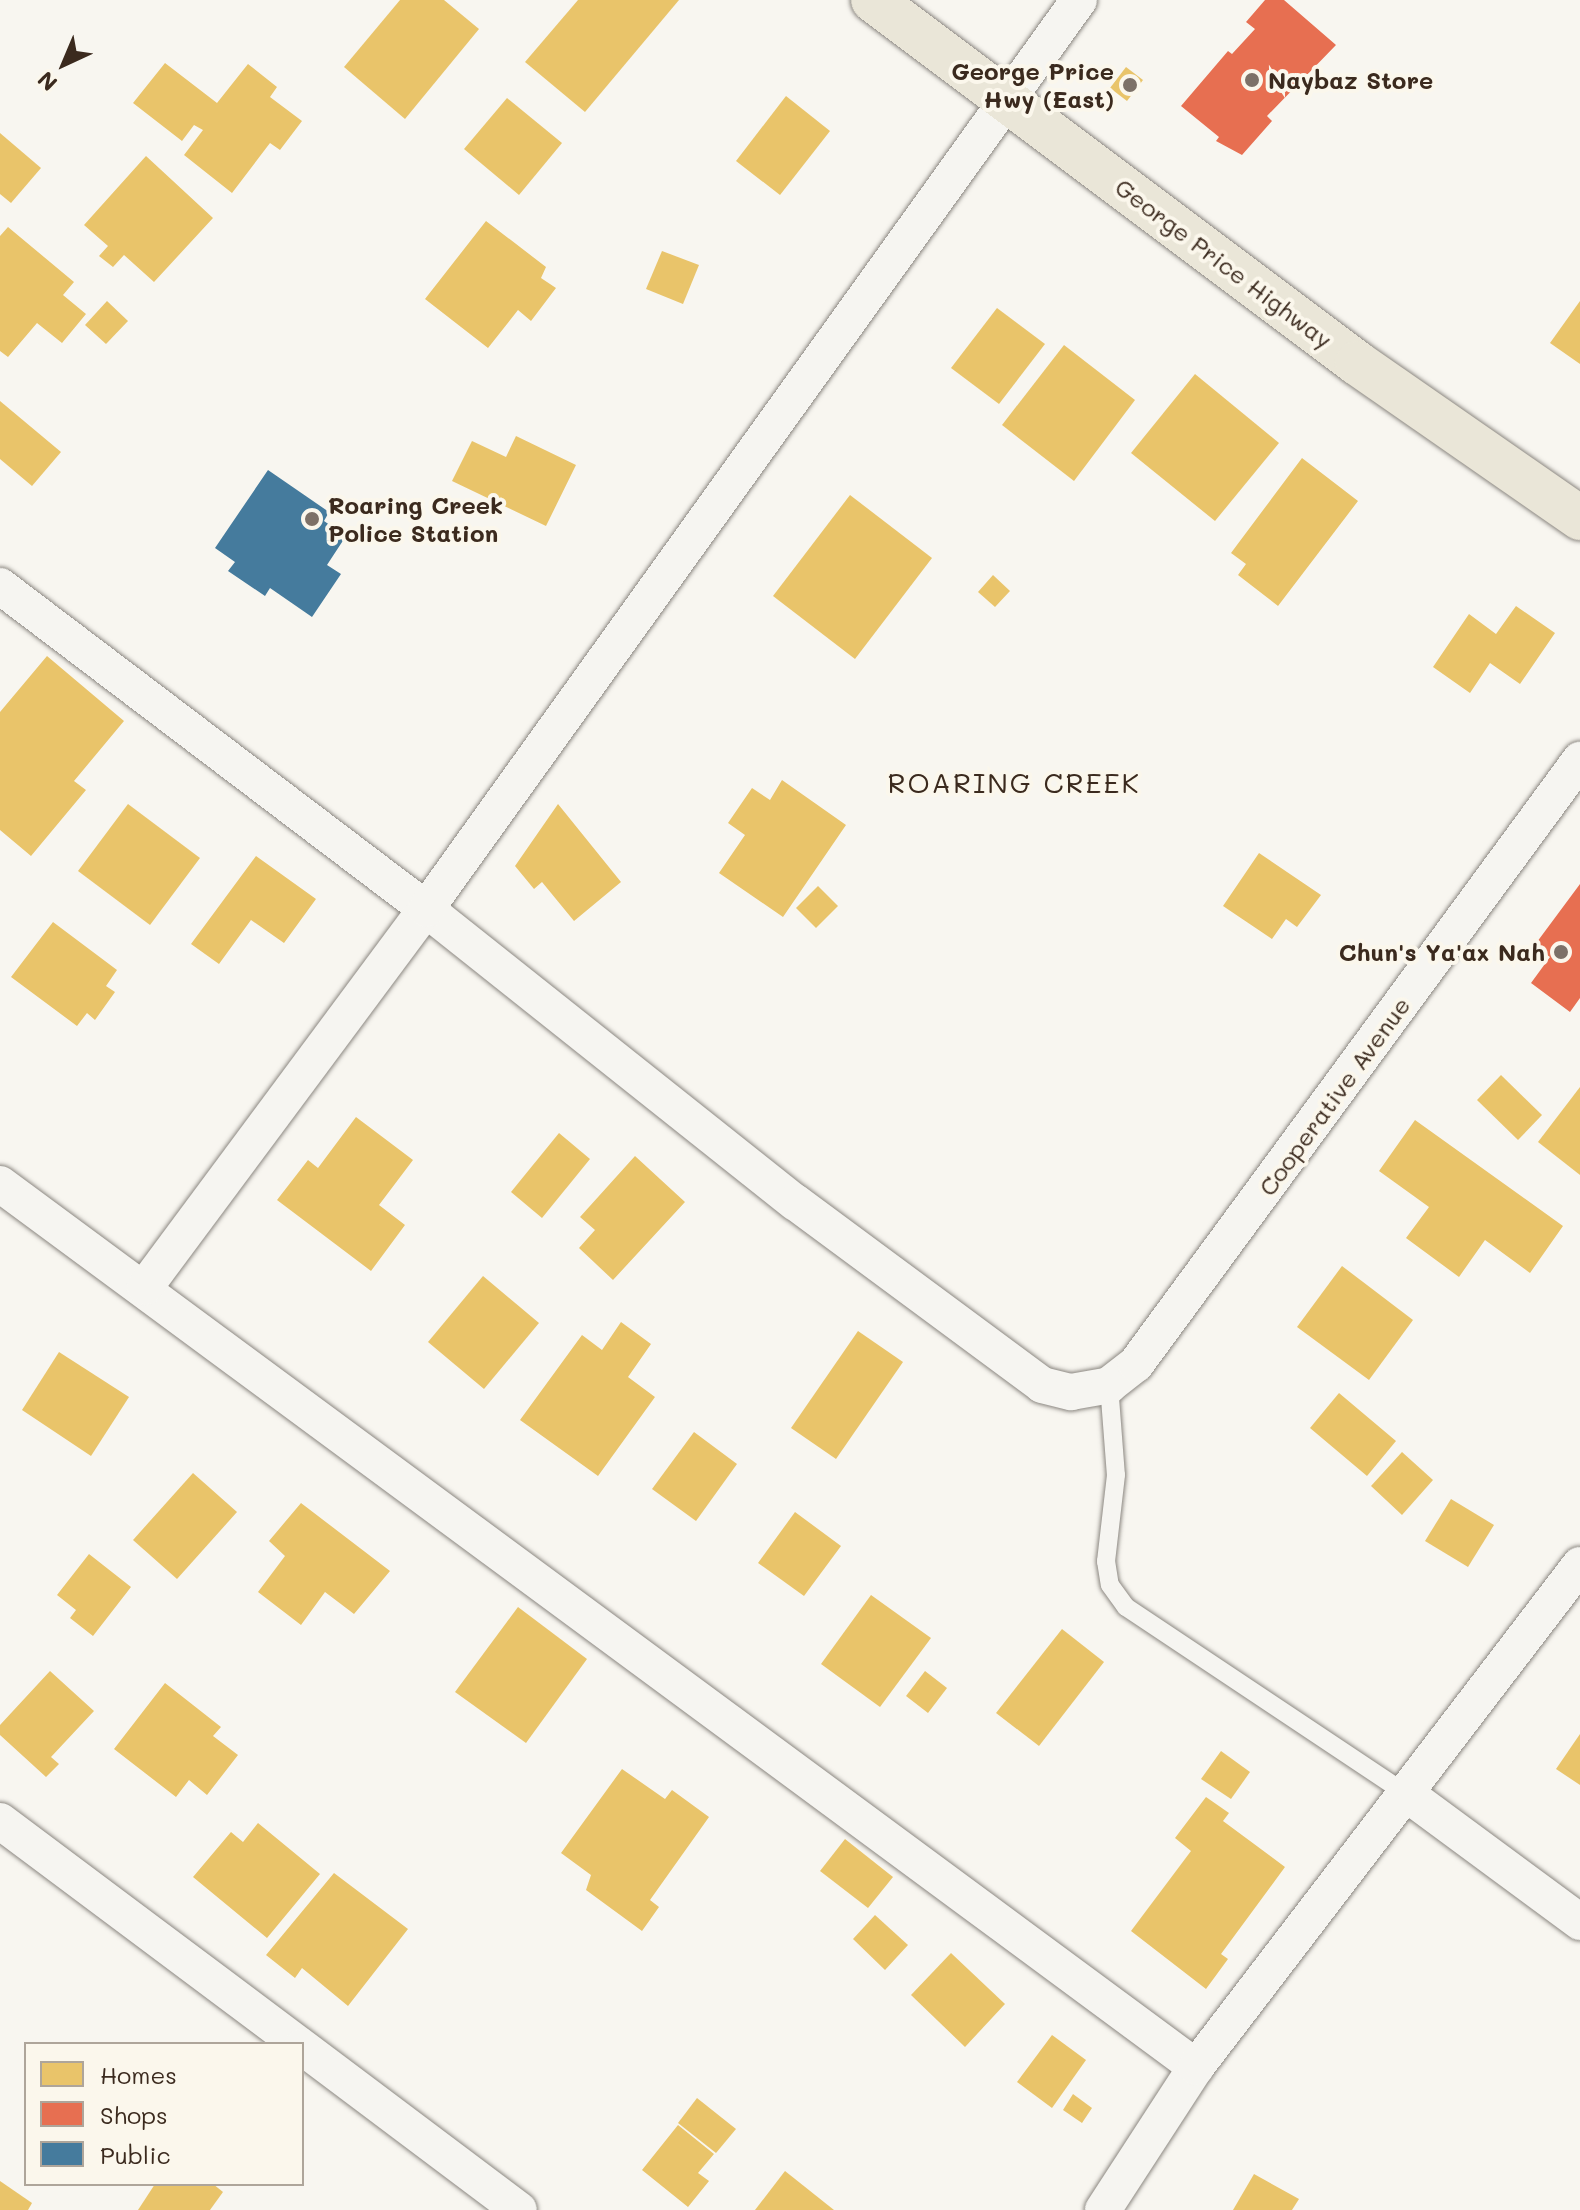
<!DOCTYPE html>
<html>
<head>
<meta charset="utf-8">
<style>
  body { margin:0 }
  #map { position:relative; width:1580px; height:2210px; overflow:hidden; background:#f8f6f0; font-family:Mali,sans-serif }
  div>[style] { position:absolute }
  .homes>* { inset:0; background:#e9c46a }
  .shops>* { inset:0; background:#e76f51 }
  .public>* { inset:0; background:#457b9d }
  .roads { filter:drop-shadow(0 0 2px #8b8781) drop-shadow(0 0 2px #8b8781) }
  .service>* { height:18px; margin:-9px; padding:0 9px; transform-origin:9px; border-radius:9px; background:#f6f5f1 }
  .minor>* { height:36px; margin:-18px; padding:0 18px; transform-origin:18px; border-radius:18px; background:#f6f5f1 }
  .trunk>* { height:44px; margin:-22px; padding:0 22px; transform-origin:22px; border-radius:22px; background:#eae6d8 }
  .dots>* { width:22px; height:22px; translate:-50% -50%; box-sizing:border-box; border:4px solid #fbf7ec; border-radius:50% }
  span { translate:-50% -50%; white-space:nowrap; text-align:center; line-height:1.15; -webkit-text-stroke:8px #fbf7ec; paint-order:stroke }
  .poi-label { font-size:24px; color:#3b2a1e; font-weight:700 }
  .right { translate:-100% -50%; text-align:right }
  .left { translate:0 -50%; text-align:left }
  .street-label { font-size:24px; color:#3b2a1e }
  .quarter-label { font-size:28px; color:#3b2a1e; letter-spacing:2px }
  .legend { position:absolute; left:24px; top:2042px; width:280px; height:144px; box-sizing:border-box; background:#fbf7ec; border:2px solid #aea59a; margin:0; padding:10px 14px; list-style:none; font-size:24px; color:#3b2a1e }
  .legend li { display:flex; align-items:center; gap:16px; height:40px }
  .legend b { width:40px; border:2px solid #aea59a }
  .north { position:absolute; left:24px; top:24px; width:80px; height:80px; -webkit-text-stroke:6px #fbf7ec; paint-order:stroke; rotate:224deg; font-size:22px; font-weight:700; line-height:32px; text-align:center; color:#3b2a1e }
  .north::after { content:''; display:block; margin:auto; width:28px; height:36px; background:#3b2a1e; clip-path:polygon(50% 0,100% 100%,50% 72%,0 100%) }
</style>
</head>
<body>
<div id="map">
  <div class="homes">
    <i style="clip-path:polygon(400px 0,444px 0,479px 29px,405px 119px,344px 67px)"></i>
    <i style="clip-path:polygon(578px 0,679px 0,585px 112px,525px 62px)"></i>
    <i style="clip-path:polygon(165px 63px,217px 103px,248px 64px,277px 87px,270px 97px,302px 121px,280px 150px,270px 143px,232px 193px,184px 155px,203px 130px,194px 125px,182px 141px,133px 103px)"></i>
    <i style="clip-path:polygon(1126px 67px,1143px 80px,1127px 101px,1110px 88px)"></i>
    <i style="clip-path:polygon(786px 96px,830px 131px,780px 195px,736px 161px)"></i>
    <i style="clip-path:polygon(507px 98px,562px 143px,519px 195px,464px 149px)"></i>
    <i style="clip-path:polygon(0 133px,41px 168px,11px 203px,0 194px)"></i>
    <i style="clip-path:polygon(146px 156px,213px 218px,154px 282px,124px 255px,113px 267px,99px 256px,108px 246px,84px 225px)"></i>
    <i style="clip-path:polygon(486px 221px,546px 267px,541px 278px,556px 288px,531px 321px,518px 310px,488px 348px,425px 299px)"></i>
    <i style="clip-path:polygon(8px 227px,74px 282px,63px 295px,86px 314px,62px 343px,37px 323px,8px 357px,0 351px,0 236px)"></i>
    <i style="clip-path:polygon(662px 251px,699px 265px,683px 304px,646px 289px)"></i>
    <i style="clip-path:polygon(107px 301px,128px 321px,106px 344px,85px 325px)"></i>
    <i style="clip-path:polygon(1580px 301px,1580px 364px,1550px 343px)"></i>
    <i style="clip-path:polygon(997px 308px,1045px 344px,999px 404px,951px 368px)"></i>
    <i style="clip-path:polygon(1064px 345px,1135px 400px,1074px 481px,1002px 425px)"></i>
    <i style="clip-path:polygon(1195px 374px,1279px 443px,1215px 521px,1131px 453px)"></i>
    <i style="clip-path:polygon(0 401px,61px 452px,32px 486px,0 459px)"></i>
    <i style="clip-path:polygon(516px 436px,576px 465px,546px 526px,452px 481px,472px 441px,506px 457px)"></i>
    <i style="clip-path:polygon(1302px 458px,1358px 501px,1278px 606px,1238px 575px,1246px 564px,1231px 553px)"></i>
    <i style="clip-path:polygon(850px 495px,932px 558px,855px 659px,773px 596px)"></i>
    <i style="clip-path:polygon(993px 575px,1010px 591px,995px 607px,978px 592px)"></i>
    <i style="clip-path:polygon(1516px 606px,1555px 633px,1520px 684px,1490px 663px,1470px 693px,1433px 667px,1469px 614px,1496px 634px)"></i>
    <i style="clip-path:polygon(47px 656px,124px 721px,74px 781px,86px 790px,31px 856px,0 830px,0 712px)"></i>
    <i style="clip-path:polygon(782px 780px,846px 825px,783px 917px,719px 873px,745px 835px,728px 823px,752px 788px,770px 800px)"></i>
    <i style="clip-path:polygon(128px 804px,200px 858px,150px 925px,78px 871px)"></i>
    <i style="clip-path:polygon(558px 804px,621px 882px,574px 921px,542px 882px,534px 889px,515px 866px)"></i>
    <i style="clip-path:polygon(1259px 853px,1321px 895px,1297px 927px,1286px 919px,1272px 939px,1223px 906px)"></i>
    <i style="clip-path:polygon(256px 856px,316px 899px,284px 943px,251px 920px,219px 964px,191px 944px)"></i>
    <i style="clip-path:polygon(818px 886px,838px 906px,816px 928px,796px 908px)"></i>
    <i style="clip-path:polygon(53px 922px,117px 970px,106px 986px,115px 992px,95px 1020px,87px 1013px,77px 1026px,11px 977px)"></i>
    <i style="clip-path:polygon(1501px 1075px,1542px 1115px,1518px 1140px,1477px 1100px)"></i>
    <i style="clip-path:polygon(1580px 1087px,1580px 1175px,1538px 1142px)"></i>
    <i style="clip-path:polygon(356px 1117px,413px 1160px,379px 1205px,405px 1225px,371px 1271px,277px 1200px,308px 1160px,318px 1168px)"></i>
    <i style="clip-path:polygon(1415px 1120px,1563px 1226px,1530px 1273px,1485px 1240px,1459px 1277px,1406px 1238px,1429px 1207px,1379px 1171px)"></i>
    <i style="clip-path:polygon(559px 1133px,590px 1159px,542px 1218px,511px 1192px)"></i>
    <i style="clip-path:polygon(635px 1156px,685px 1202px,613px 1280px,579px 1248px,595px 1230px,580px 1217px)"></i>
    <i style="clip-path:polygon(1342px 1266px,1413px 1320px,1369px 1380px,1297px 1327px)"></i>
    <i style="clip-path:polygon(483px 1276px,539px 1323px,484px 1389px,428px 1342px)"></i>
    <i style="clip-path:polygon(621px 1322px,651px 1344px,628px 1377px,655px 1397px,598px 1476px,520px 1420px,582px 1335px,602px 1350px)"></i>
    <i style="clip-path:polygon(858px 1331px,903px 1362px,836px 1459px,791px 1428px)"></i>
    <i style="clip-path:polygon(59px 1352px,129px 1397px,91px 1456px,22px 1410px)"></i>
    <i style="clip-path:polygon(1339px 1393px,1396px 1441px,1367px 1476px,1310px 1428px)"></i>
    <i style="clip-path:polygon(694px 1432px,737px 1464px,696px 1521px,652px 1489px)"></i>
    <i style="clip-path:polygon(1402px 1452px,1433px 1480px,1402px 1515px,1371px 1486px)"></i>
    <i style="clip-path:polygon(193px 1473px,237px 1512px,177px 1579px,133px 1540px)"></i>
    <i style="clip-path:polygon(1451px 1499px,1494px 1525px,1468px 1567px,1425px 1541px)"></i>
    <i style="clip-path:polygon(301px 1503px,390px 1571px,354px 1614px,325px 1592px,301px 1625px,258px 1592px,285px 1556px,269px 1541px)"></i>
    <i style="clip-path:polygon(795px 1512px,841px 1546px,804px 1596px,758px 1563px)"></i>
    <i style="clip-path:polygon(89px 1554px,131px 1587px,93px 1636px,70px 1618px,76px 1610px,57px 1595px)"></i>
    <i style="clip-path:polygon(871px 1595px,931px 1638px,880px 1707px,821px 1664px)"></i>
    <i style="clip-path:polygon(518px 1607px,587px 1659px,526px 1743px,455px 1692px)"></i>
    <i style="clip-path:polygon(1062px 1629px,1104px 1662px,1039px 1746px,996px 1713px)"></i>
    <i style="clip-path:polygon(50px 1671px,94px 1711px,51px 1757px,59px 1764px,46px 1777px,0 1735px,0 1725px)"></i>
    <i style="clip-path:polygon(925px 1671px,947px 1688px,928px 1713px,906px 1696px)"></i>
    <i style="clip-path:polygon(165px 1683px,221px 1727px,213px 1736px,238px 1755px,207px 1795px,189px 1780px,176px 1797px,114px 1749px)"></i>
    <i style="clip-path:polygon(1580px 1734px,1580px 1785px,1556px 1769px)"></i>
    <i style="clip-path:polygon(1221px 1751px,1250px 1772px,1231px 1799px,1201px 1779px)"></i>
    <i style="clip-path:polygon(622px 1769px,665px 1799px,672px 1790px,709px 1817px,650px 1900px,659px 1907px,642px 1931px,586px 1890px,591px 1875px,561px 1853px)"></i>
    <i style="clip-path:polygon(1206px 1797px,1229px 1813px,1223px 1821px,1285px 1867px,1221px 1954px,1228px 1959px,1206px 1989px,1131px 1931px,1191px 1851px,1175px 1838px)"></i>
    <i style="clip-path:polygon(258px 1823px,320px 1874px,267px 1938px,193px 1877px,231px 1832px,243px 1842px)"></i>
    <i style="clip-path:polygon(845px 1839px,893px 1877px,868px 1908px,820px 1871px)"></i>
    <i style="clip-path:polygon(334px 1873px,408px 1929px,348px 2006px,302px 1968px,295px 1978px,266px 1955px)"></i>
    <i style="clip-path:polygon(875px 1915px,908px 1945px,885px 1970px,853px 1939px)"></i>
    <i style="clip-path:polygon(951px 1953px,1005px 2004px,965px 2047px,911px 1995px)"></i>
    <i style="clip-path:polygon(1052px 2035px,1086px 2060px,1052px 2108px,1017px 2082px)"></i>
    <i style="clip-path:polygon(1073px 2094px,1092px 2108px,1082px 2123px,1063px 2110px)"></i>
    <i style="clip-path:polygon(697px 2098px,736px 2129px,716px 2153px,678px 2123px)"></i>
    <i style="clip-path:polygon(678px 2125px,714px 2154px,698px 2173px,709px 2181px,688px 2207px,642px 2170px)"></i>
    <i style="clip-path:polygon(785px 2171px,834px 2210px,755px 2210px)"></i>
    <i style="clip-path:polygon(1254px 2174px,1299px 2199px,1292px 2210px,1233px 2210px)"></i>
    <i style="clip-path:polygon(0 2181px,32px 2203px,28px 2210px,0 2210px)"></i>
    <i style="clip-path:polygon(155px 2184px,213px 2184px,223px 2192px,210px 2210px,138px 2210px)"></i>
  </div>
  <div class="shops">
    <i style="clip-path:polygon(1265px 0,1284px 0,1336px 45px,1267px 116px,1272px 121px,1242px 155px,1216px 141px,1219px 137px,1181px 106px,1228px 51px,1232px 54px,1255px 29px,1246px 22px)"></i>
    <i style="clip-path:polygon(1580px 884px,1580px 998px,1570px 1012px,1531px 983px,1550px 957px,1534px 946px)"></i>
  </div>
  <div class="public">
    <i style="clip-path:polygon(268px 470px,329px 512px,324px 521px,346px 536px,327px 565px,341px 574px,312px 617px,270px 588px,265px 596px,228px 571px,235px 562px,215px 548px)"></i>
  </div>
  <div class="roads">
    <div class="service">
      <i style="left:1109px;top:1385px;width:90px;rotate:85.6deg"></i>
      <i style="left:1116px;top:1475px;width:87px;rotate:96.6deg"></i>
      <i style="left:1106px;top:1561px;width:24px;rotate:81deg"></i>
      <i style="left:1110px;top:1585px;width:27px;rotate:54deg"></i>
      <i style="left:1126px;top:1607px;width:339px;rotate:33.7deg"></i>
    </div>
    <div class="minor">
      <i style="left:0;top:586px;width:535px;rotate:37.17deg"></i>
      <i style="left:426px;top:909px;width:471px;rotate:38.5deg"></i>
      <i style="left:795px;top:1202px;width:307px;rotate:36.5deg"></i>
      <i style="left:1042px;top:1385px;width:30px;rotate:14deg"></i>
      <i style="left:1071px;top:1392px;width:39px;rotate:-10deg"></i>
      <i style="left:1109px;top:1385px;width:34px;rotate:-38deg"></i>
      <i style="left:1136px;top:1364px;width:750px;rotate:-53.68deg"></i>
      <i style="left:0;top:1184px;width:1487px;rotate:36.44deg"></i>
      <i style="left:145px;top:1287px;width:471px;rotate:-53.4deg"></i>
      <i style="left:426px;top:909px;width:1119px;rotate:-54.31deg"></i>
      <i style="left:1408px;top:1795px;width:214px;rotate:36.4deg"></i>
      <i style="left:0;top:1821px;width:372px;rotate:36.8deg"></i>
      <i style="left:302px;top:2047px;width:271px;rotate:36.9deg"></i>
      <i style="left:1103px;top:2210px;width:171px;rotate:-57deg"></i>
      <i style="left:1196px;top:2067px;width:632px;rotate:-52.59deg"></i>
    </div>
    <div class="trunk">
      <i style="left:873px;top:0;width:605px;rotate:36.87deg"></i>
      <i style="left:1357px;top:363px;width:272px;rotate:34.8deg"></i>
    </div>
  </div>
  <div class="dots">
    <i style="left:1252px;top:80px;background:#7d7168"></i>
    <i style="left:1130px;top:85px;background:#7d7168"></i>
    <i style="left:312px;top:519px;background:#7d7168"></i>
    <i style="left:1561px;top:952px;background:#7d7168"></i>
  </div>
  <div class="poi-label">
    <span class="right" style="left:1114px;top:85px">George Price<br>Hwy (East)</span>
    <span class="left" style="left:1268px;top:80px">Naybaz Store</span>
    <span class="left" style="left:328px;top:519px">Roaring Creek<br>Police Station</span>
    <span class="right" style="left:1545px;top:952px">Chun's Ya'ax Nah</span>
  </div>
  <div class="street-label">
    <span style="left:1224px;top:263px;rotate:37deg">George Price Highway</span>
    <span style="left:1334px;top:1096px;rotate:-54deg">Cooperative Avenue</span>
  </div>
  <div class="quarter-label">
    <span style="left:1014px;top:782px">ROARING CREEK</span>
  </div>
  <ul class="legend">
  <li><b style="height:22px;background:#e9c46a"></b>Homes</li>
  <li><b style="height:22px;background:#e76f51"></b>Shops</li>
  <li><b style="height:22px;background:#457b9d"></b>Public</li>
  </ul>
  <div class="north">N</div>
</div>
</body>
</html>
